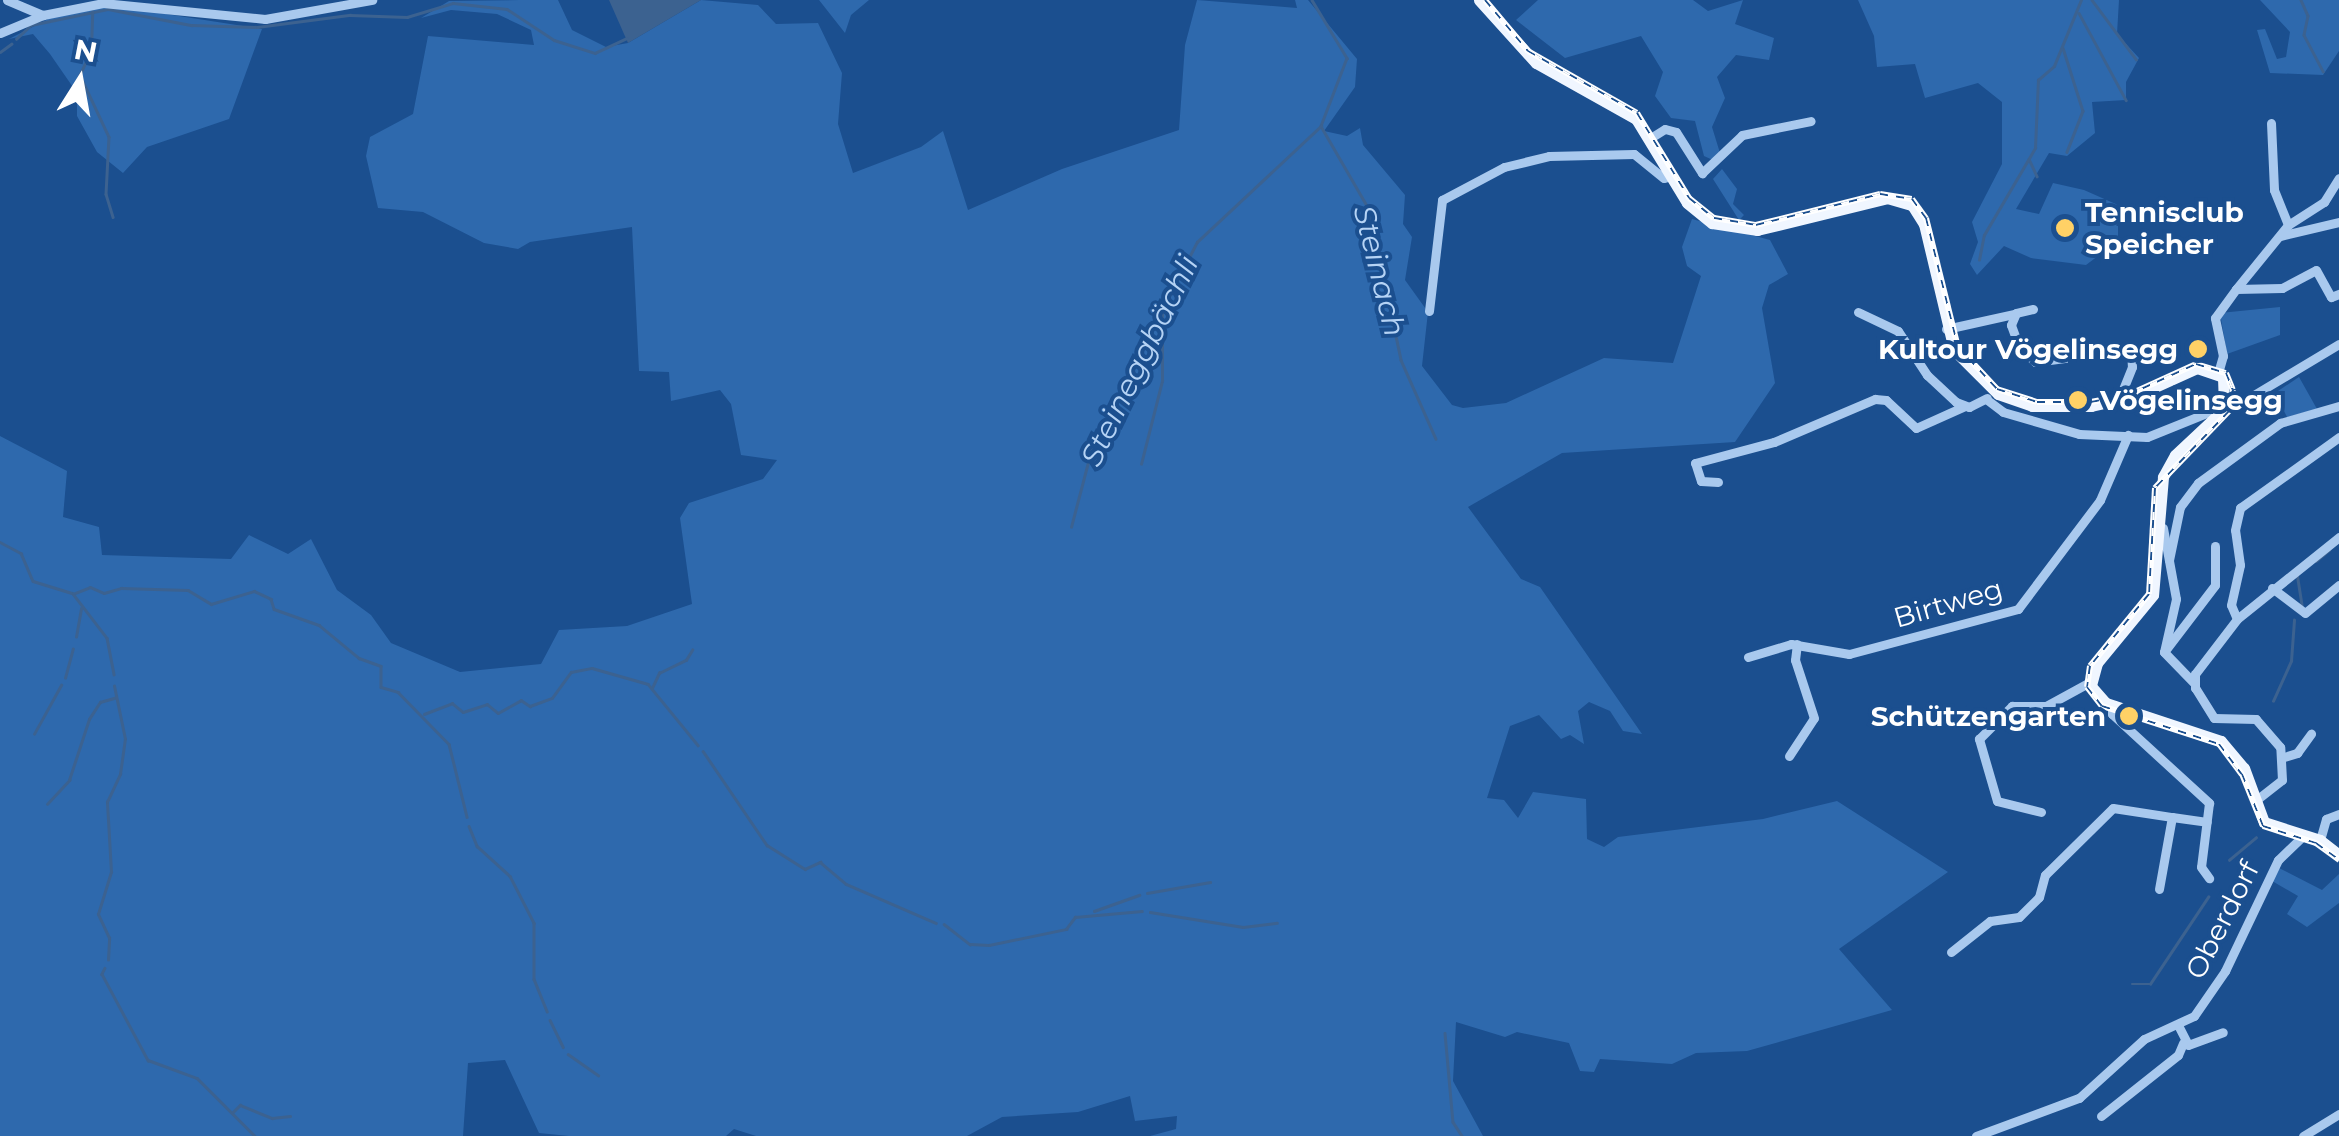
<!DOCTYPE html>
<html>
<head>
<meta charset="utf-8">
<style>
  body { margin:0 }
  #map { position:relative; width:2339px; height:1136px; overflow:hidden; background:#1b4f8f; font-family:Montserrat,sans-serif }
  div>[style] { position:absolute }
  .green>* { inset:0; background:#2e69ad }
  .water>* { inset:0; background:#3c6290 }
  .stream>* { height:2.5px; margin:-1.25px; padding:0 1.25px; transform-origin:1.25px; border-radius:1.25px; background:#3c6290 }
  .minor>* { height:9px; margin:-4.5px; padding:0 4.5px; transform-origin:4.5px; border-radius:4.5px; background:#a9c9ee }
  .major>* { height:11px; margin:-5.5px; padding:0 5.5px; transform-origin:5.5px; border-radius:5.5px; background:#f0f6ff }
  .rail>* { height:6px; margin-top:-3px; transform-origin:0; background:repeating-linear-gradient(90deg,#1b4f8f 0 8px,#fff 0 16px); box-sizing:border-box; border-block:2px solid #fff }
  .dots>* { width:28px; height:28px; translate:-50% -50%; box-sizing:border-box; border:5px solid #1b4f8f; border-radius:50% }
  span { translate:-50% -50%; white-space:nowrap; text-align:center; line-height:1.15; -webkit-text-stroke:8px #1b4f8f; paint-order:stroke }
  .poi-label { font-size:28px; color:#fff; font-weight:700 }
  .left { translate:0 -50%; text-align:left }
  .right { translate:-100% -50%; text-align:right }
  .street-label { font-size:28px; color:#fff }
  .water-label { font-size:30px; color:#b5d3f5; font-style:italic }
  .north { position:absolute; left:30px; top:30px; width:100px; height:100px; -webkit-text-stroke:8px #1b4f8f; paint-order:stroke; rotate:11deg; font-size:28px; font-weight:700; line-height:40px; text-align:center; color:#fff }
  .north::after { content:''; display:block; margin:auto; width:35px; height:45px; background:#fff; clip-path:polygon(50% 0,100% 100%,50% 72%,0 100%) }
</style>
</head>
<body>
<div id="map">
  <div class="green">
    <i style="clip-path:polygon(520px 0,558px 0,572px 30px,606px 47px,628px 43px,701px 0,758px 5px,776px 24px,818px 23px,842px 73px,838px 124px,853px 173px,921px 147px,943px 131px,968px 210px,1062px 169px,1179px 130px,1185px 45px,1197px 0,1297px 8px,1295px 0,1308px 0,1357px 59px,1355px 87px,1324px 131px,1347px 136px,1360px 128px,1363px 145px,1405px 195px,1403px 224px,1412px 237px,1405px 280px,1428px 312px,1422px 366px,1452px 405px,1463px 408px,1506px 403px,1604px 358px,1673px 363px,1701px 276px,1687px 266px,1682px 247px,1692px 219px,1770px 240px,1788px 274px,1769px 285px,1762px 308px,1775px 383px,1735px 442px,1562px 453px,1468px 507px,1521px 579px,1540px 587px,1642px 734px,1623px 731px,1610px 711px,1589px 702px,1578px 711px,1584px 744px,1570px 735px,1561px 739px,1539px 715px,1510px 726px,1487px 798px,1504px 800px,1518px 818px,1533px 792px,1586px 799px,1587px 839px,1604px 847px,1618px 837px,1763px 819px,1837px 801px,1948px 872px,1839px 949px,1892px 1010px,1747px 1051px,1696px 1053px,1672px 1064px,1600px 1059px,1594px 1072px,1580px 1071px,1569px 1043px,1517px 1032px,1505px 1037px,1456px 1022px,1453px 1081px,1483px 1136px,1150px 1136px,1176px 1129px,1177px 1116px,1135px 1121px,1130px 1096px,1078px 1112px,1002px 1117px,967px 1136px,756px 1136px,734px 1129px,726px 1136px,569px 1136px,539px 1133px,505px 1060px,468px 1063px,463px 1136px,0 1136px,0 436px,67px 471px,63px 517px,99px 527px,102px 555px,231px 559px,249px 535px,288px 554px,311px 539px,337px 590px,371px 615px,391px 643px,460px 672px,541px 664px,559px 630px,627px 626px,692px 604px,680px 518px,689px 503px,763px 479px,777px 460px,741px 455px,731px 404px,720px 390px,671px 401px,669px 372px,639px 371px,632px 227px,530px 242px,518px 249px,484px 243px,423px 212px,378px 208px,366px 156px,370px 137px,413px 114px,428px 36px,534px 45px,531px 30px,497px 14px,451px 10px,421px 18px,449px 1px)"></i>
    <i style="clip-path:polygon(819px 0,869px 0,851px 15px,845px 33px)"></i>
    <i style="clip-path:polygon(1538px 0,1693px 0,1708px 11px,1743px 0,1735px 24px,1774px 38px,1769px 60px,1736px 55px,1717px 77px,1725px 98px,1712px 127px,1720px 153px,1715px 161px,1704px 156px,1695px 121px,1671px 118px,1655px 96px,1663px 72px,1641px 36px,1565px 58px,1516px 20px)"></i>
    <i style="clip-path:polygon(1858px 0,2119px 0,2117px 34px,2139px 58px,2126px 82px,2126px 100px,2092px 102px,2095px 133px,2067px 156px,2049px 153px,2016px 209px,2039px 214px,2053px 183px,2084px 190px,2118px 205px,2118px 241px,2086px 265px,2031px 258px,2004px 246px,1977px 275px,1970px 264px,1978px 242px,1972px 222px,2002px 164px,2002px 102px,1978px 83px,1925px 98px,1915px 64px,1877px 67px,1874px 36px)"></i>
    <i style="clip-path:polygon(2260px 0,2339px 0,2339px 51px,2323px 75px,2270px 73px,2257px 30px,2265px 29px,2277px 59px,2286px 57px,2290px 32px)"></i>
    <i style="clip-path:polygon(108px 5px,262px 29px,229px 119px,147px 147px,123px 173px,97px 152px,77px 116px,77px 93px,50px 54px,33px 34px,9px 39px,54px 16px)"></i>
    <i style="clip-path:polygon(1722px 169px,1737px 189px,1733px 204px,1744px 215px,1739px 220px,1713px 179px)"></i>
    <i style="clip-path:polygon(2280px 307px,2280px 335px,2227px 354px,2220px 313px)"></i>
    <i style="clip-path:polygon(2299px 377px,2317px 409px,2287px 417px,2275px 393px)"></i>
    <i style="clip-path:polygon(2279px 868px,2322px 890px,2339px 874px,2339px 903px,2307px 927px,2287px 914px,2298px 896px,2272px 881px)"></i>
  </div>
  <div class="water">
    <i style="clip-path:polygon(609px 0,701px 0,628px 43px)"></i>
  </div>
  <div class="stream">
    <i style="left:1312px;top:0;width:68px;rotate:58.9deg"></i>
    <i style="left:1347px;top:58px;width:73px;rotate:110.9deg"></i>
    <i style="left:1321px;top:126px;width:96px;rotate:60deg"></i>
    <i style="left:1369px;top:209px;width:154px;rotate:78deg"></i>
    <i style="left:1401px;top:360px;width:86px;rotate:66.1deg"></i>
    <i style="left:2092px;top:0;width:74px;rotate:53.3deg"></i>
    <i style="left:2301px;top:0;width:17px;rotate:66deg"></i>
    <i style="left:2308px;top:16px;width:19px;rotate:102deg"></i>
    <i style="left:2304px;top:35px;width:41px;rotate:62.2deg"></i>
    <i style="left:2079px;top:13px;width:99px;rotate:61.6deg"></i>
    <i style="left:16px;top:39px;width:21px;rotate:-43deg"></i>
    <i style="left:31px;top:25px;width:79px;rotate:-11.7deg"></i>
    <i style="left:108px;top:9px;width:85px;rotate:10.9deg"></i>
    <i style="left:191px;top:25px;width:66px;rotate:1.7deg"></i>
    <i style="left:257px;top:27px;width:94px;rotate:-7.4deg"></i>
    <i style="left:350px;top:15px;width:57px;rotate:2deg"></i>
    <i style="left:407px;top:17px;width:48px;rotate:-16.9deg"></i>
    <i style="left:453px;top:3px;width:54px;rotate:6.3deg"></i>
    <i style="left:507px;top:9px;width:56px;rotate:33.4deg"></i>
    <i style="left:554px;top:40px;width:43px;rotate:17.6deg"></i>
    <i style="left:595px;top:53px;width:35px;rotate:-25deg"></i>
    <i style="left:91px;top:48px;width:36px;rotate:-88deg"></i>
    <i style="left:2063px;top:48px;width:66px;rotate:72.4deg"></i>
    <i style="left:2083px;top:111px;width:44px;rotate:111.3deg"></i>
    <i style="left:0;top:52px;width:14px;rotate:-36deg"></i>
    <i style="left:89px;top:56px;width:21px;rotate:115deg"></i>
    <i style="left:80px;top:75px;width:68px;rotate:64.9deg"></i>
    <i style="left:109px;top:137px;width:57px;rotate:93deg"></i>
    <i style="left:106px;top:194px;width:24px;rotate:73deg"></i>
    <i style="left:2029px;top:159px;width:19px;rotate:65deg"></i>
    <i style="left:1979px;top:260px;width:25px;rotate:-79deg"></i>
    <i style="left:1984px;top:235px;width:101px;rotate:-59.6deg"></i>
    <i style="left:2035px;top:148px;width:68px;rotate:-87.5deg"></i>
    <i style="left:2038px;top:80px;width:21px;rotate:-41deg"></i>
    <i style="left:2054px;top:66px;width:71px;rotate:-67.8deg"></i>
    <i style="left:1141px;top:464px;width:86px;rotate:-75.8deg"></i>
    <i style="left:1162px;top:381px;width:68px;rotate:-90deg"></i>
    <i style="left:1071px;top:527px;width:83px;rotate:-75.3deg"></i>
    <i style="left:1092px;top:447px;width:230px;rotate:-62.9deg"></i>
    <i style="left:1197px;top:242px;width:170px;rotate:-43.1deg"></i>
    <i style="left:0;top:542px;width:24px;rotate:28deg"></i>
    <i style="left:21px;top:553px;width:30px;rotate:67deg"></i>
    <i style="left:33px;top:581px;width:41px;rotate:17.1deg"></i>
    <i style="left:2316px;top:561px;width:17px;rotate:-40deg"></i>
    <i style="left:2297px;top:573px;width:32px;rotate:81deg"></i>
    <i style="left:73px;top:594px;width:18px;rotate:-22deg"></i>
    <i style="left:90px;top:587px;width:15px;rotate:23deg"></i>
    <i style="left:104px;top:593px;width:18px;rotate:-16deg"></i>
    <i style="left:121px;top:588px;width:67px;rotate:1.7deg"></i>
    <i style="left:188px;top:590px;width:27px;rotate:31deg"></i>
    <i style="left:211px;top:604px;width:45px;rotate:-16.8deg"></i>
    <i style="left:254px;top:591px;width:19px;rotate:25deg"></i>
    <i style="left:271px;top:599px;width:10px;rotate:73deg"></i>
    <i style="left:274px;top:609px;width:48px;rotate:19.6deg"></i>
    <i style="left:319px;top:625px;width:52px;rotate:39.5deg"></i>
    <i style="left:359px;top:658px;width:23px;rotate:20deg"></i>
    <i style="left:381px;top:666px;width:21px;rotate:90deg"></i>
    <i style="left:381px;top:687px;width:18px;rotate:16deg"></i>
    <i style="left:398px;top:692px;width:73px;rotate:45.6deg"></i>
    <i style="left:449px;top:744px;width:75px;rotate:76.1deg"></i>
    <i style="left:74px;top:595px;width:54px;rotate:52.5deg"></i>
    <i style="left:107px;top:638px;width:37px;rotate:79deg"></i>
    <i style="left:76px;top:637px;width:29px;rotate:-80deg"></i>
    <i style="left:65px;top:678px;width:30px;rotate:-75deg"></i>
    <i style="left:652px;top:688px;width:17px;rotate:-65deg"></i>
    <i style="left:659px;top:673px;width:30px;rotate:-26deg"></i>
    <i style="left:686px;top:660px;width:12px;rotate:-59deg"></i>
    <i style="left:2273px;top:701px;width:44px;rotate:-65.8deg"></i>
    <i style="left:2291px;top:661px;width:41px;rotate:-85.8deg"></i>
    <i style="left:424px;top:714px;width:30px;rotate:-21deg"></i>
    <i style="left:452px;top:703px;width:14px;rotate:39deg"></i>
    <i style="left:463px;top:712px;width:25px;rotate:-18deg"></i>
    <i style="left:487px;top:704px;width:14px;rotate:39deg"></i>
    <i style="left:498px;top:713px;width:26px;rotate:-29deg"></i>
    <i style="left:521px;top:700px;width:11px;rotate:34deg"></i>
    <i style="left:530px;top:706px;width:23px;rotate:-20deg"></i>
    <i style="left:552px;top:698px;width:32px;rotate:-54deg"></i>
    <i style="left:571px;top:672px;width:21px;rotate:-11deg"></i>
    <i style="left:592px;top:668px;width:58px;rotate:15.9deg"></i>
    <i style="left:648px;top:684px;width:79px;rotate:50.7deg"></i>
    <i style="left:34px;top:734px;width:56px;rotate:-61.1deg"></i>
    <i style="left:703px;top:751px;width:114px;rotate:55.8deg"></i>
    <i style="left:767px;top:845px;width:45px;rotate:32.3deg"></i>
    <i style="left:805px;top:869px;width:17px;rotate:-25deg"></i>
    <i style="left:820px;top:862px;width:34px;rotate:40deg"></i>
    <i style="left:846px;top:884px;width:98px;rotate:23.4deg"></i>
    <i style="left:47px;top:804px;width:33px;rotate:-47deg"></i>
    <i style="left:69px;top:780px;width:64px;rotate:-71.8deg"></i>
    <i style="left:89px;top:719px;width:20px;rotate:-57deg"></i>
    <i style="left:100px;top:702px;width:15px;rotate:-16deg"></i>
    <i style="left:469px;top:826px;width:22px;rotate:68deg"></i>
    <i style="left:477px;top:846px;width:45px;rotate:42.3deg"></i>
    <i style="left:510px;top:876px;width:53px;rotate:62.9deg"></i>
    <i style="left:534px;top:923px;width:56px;rotate:90deg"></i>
    <i style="left:534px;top:979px;width:35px;rotate:68deg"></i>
    <i style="left:2229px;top:860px;width:35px;rotate:-40deg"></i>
    <i style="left:1147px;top:893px;width:64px;rotate:-9.9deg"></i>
    <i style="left:1094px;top:911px;width:48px;rotate:-19.6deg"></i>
    <i style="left:1150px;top:912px;width:94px;rotate:9.2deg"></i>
    <i style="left:1243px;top:927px;width:34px;rotate:-7deg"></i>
    <i style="left:944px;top:924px;width:33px;rotate:38deg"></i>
    <i style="left:970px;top:944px;width:19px;rotate:3deg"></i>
    <i style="left:989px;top:945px;width:79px;rotate:-11.7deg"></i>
    <i style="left:1066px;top:929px;width:15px;rotate:-53deg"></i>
    <i style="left:1075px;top:917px;width:67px;rotate:-5.1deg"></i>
    <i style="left:108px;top:960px;width:22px;rotate:-87deg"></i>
    <i style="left:109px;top:938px;width:26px;rotate:-115deg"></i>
    <i style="left:98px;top:914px;width:44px;rotate:-72.8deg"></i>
    <i style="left:111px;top:872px;width:70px;rotate:-93.3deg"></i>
    <i style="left:107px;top:802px;width:31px;rotate:-65deg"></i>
    <i style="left:120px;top:774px;width:35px;rotate:-82deg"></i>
    <i style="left:125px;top:739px;width:54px;rotate:-101.7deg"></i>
    <i style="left:105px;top:968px;width:7px;rotate:117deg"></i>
    <i style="left:102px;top:974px;width:98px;rotate:61.9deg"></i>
    <i style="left:148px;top:1060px;width:52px;rotate:20.2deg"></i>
    <i style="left:197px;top:1078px;width:82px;rotate:45deg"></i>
    <i style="left:2132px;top:984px;width:18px"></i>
    <i style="left:2150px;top:984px;width:105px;rotate:-56.3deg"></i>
    <i style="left:550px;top:1020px;width:30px;rotate:64deg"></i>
    <i style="left:1445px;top:1033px;width:89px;rotate:84.9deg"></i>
    <i style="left:1453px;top:1122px;width:17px;rotate:57deg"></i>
    <i style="left:568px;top:1054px;width:37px;rotate:35deg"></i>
    <i style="left:233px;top:1112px;width:10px;rotate:-45deg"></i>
    <i style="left:240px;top:1105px;width:35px;rotate:22deg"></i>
    <i style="left:272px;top:1118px;width:18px;rotate:-6deg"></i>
  </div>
  <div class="minor">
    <i style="left:7px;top:0;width:39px;rotate:23deg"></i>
    <i style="left:0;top:33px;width:47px;rotate:-22.7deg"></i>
    <i style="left:43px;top:15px;width:61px;rotate:-11.3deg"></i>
    <i style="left:103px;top:3px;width:163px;rotate:5.6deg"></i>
    <i style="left:265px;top:19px;width:109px;rotate:-10.1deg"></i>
    <i style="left:2271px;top:123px;width:67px;rotate:87.4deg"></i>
    <i style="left:2274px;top:190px;width:38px;rotate:68deg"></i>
    <i style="left:1652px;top:137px;width:15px;rotate:-32deg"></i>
    <i style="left:1665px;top:129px;width:11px;rotate:15deg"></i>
    <i style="left:1676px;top:132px;width:49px;rotate:57.6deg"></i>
    <i style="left:1702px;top:173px;width:55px;rotate:-43.5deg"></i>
    <i style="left:1742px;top:135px;width:70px;rotate:-11.5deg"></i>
    <i style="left:2280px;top:236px;width:61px;rotate:-13.3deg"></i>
    <i style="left:2236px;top:289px;width:82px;rotate:-50.9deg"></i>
    <i style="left:2288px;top:225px;width:43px;rotate:-32.6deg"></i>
    <i style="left:2324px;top:202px;width:28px;rotate:-58deg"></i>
    <i style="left:2033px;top:309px;width:17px;rotate:167deg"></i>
    <i style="left:2016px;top:313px;width:13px;rotate:113deg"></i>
    <i style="left:2011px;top:325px;width:23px;rotate:70deg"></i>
    <i style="left:2019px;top:347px;width:22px;rotate:43deg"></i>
    <i style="left:2035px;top:362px;width:97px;rotate:-7.7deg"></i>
    <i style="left:2131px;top:349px;width:18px;rotate:87deg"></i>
    <i style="left:2132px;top:367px;width:38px;rotate:112deg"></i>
    <i style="left:1429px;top:311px;width:112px;rotate:-83.3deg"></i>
    <i style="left:1442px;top:200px;width:70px;rotate:-28deg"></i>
    <i style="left:1504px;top:167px;width:46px;rotate:-13.7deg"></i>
    <i style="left:1549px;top:156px;width:85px;rotate:-1.3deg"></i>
    <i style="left:1634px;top:154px;width:38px;rotate:39deg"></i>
    <i style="left:1664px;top:178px;width:8px;rotate:-14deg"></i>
    <i style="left:1858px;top:312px;width:44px;rotate:25.4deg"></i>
    <i style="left:1898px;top:331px;width:53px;rotate:56.6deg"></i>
    <i style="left:1927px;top:375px;width:40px;rotate:43deg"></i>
    <i style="left:1956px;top:402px;width:14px;rotate:21deg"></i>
    <i style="left:1969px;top:407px;width:20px;rotate:-27deg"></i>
    <i style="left:1946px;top:329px;width:70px;rotate:-12.4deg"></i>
    <i style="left:2218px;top:373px;width:18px;rotate:-74deg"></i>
    <i style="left:2223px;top:356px;width:39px;rotate:-102deg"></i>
    <i style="left:2215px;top:318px;width:36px;rotate:-54deg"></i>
    <i style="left:2236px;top:289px;width:46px;rotate:-1.2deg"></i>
    <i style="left:2282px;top:288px;width:38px;rotate:-28deg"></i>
    <i style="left:2316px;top:270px;width:31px;rotate:61deg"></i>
    <i style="left:2331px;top:297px;width:9px;rotate:-21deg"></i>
    <i style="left:1986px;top:399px;width:21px;rotate:37deg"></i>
    <i style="left:2003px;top:412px;width:79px;rotate:16.1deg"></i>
    <i style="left:2079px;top:434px;width:68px;rotate:2.5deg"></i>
    <i style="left:2147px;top:437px;width:72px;rotate:-21.9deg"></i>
    <i style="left:2214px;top:410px;width:8px;rotate:40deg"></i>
    <i style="left:2227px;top:404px;width:10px;rotate:6deg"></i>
    <i style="left:2237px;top:405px;width:119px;rotate:-30.9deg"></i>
    <i style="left:1718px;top:482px;width:17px;rotate:-177deg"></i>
    <i style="left:1701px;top:481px;width:19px;rotate:-108deg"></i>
    <i style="left:1695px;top:463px;width:82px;rotate:-14.9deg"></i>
    <i style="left:1774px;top:442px;width:110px;rotate:-23.1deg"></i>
    <i style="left:1875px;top:399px;width:11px;rotate:5deg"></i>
    <i style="left:1886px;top:400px;width:41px;rotate:43deg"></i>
    <i style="left:1916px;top:428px;width:54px;rotate:-24.2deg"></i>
    <i style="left:2163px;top:528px;width:72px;rotate:79.6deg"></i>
    <i style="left:2176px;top:599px;width:54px;rotate:102.8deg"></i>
    <i style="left:2164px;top:652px;width:42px;rotate:46deg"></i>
    <i style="left:2169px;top:560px;width:54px;rotate:-78.3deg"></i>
    <i style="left:2180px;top:507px;width:30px;rotate:-53deg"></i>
    <i style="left:2198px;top:483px;width:102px;rotate:-36.2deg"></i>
    <i style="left:2280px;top:423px;width:61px;rotate:-16.1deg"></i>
    <i style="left:2272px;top:588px;width:41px;rotate:37.1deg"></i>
    <i style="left:2305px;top:613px;width:44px;rotate:-39.5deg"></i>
    <i style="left:2237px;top:619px;width:15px;rotate:-113deg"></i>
    <i style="left:2231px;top:605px;width:41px;rotate:-77.3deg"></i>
    <i style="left:2240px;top:565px;width:35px;rotate:-98deg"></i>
    <i style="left:2235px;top:530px;width:23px;rotate:-77deg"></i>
    <i style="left:2240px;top:508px;width:122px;rotate:-35.6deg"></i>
    <i style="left:2164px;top:652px;width:84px;rotate:-52.7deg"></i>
    <i style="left:2215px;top:585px;width:39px;rotate:-90deg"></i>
    <i style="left:1748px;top:657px;width:45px;rotate:-16.8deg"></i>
    <i style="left:1791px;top:644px;width:59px;rotate:9.8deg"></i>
    <i style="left:1849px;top:654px;width:175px;rotate:-14.9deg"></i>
    <i style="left:2018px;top:609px;width:136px;rotate:-53deg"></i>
    <i style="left:2100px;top:500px;width:71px;rotate:-66.7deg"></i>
    <i style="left:2112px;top:705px;width:9px;rotate:90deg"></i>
    <i style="left:2112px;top:714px;width:132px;rotate:42.5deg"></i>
    <i style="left:2209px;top:803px;width:64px;rotate:97.1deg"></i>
    <i style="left:2201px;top:867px;width:14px;rotate:54deg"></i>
    <i style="left:1789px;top:756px;width:45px;rotate:-56.7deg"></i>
    <i style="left:1814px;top:718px;width:61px;rotate:-108.1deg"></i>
    <i style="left:1795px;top:660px;width:16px;rotate:-83deg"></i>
    <i style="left:2284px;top:757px;width:14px;rotate:-17deg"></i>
    <i style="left:2297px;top:753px;width:24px;rotate:-54deg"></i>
    <i style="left:2255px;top:801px;width:34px;rotate:-38deg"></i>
    <i style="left:2282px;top:780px;width:33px;rotate:-93deg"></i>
    <i style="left:2280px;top:747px;width:37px;rotate:-131deg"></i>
    <i style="left:2256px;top:719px;width:42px;rotate:-178.6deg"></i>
    <i style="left:2214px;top:718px;width:36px;rotate:-122deg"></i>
    <i style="left:2195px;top:688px;width:14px;rotate:-90deg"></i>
    <i style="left:2195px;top:674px;width:69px;rotate:-52.6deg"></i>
    <i style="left:2237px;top:619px;width:131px;rotate:-38.8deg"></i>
    <i style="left:2041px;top:812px;width:45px;rotate:-166deg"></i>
    <i style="left:1997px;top:801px;width:65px;rotate:-106.2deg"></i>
    <i style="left:1979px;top:739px;width:47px;rotate:-45deg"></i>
    <i style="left:2012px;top:706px;width:34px"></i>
    <i style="left:2046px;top:706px;width:50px;rotate:-28.6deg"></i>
    <i style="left:2320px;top:840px;width:22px;rotate:-74deg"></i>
    <i style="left:2326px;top:819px;width:14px;rotate:-21deg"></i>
    <i style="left:2159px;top:889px;width:73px;rotate:-79.8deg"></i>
    <i style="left:2172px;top:817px;width:35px;rotate:8deg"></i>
    <i style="left:1951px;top:952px;width:50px;rotate:-38.5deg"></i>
    <i style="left:1990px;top:921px;width:29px;rotate:-8deg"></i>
    <i style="left:2019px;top:917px;width:28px;rotate:-45deg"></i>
    <i style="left:2039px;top:897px;width:23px;rotate:-75deg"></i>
    <i style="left:2045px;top:875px;width:95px;rotate:-44.6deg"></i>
    <i style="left:2113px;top:808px;width:60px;rotate:8.7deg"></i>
    <i style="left:2179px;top:1027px;width:20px;rotate:63deg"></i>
    <i style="left:2188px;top:1045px;width:37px;rotate:-20deg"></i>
    <i style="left:2101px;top:1116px;width:98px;rotate:-38.4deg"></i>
    <i style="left:2178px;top:1055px;width:13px;rotate:-67deg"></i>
    <i style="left:1976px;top:1136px;width:110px;rotate:-20.3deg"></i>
    <i style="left:2079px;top:1098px;width:88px;rotate:-42.2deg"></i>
    <i style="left:2144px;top:1039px;width:55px;rotate:-24.7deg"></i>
    <i style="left:2194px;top:1016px;width:55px;rotate:-55.4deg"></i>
    <i style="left:2225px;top:971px;width:123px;rotate:-64.5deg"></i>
    <i style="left:2278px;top:860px;width:35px;rotate:-44deg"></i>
    <i style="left:2303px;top:1136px;width:42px;rotate:-31.4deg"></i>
  </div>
  <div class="major">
    <i style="left:1479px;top:0;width:85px;rotate:47.9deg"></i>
    <i style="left:1536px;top:63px;width:115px;rotate:29.2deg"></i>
    <i style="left:1636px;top:119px;width:98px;rotate:58.7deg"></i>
    <i style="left:1687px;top:203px;width:32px;rotate:39deg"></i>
    <i style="left:1712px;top:223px;width:46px;rotate:8.8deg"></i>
    <i style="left:1757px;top:230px;width:134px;rotate:-13.8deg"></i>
    <i style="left:1887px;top:198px;width:26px;rotate:16deg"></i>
    <i style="left:1912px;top:205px;width:22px;rotate:58deg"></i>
    <i style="left:1924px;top:224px;width:130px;rotate:76.6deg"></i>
    <i style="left:1954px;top:350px;width:62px;rotate:45deg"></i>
    <i style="left:1998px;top:394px;width:36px;rotate:19deg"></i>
    <i style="left:2032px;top:406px;width:59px"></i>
    <i style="left:2091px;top:406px;width:45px;rotate:-12.8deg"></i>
    <i style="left:2135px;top:396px;width:68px;rotate:-24.3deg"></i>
    <i style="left:2197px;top:368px;width:28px;rotate:19deg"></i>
    <i style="left:2223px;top:377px;width:32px;rotate:88deg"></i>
    <i style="left:2224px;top:409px;width:67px;rotate:136.8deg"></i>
    <i style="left:2175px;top:455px;width:25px;rotate:119deg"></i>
    <i style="left:2163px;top:477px;width:118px;rotate:94.8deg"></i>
    <i style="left:2153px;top:595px;width:88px;rotate:129.5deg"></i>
    <i style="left:2097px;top:663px;width:24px;rotate:105deg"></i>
    <i style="left:2091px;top:686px;width:23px;rotate:49deg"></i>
    <i style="left:2106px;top:703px;width:121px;rotate:18.3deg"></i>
    <i style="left:2221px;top:741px;width:35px;rotate:50deg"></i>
    <i style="left:2244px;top:768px;width:58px;rotate:69.7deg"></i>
    <i style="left:2264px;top:822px;width:59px;rotate:17.8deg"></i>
    <i style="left:2320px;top:840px;width:24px;rotate:38deg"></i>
  </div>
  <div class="rail">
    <i style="left:1485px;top:0;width:67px;rotate:49.9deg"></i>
    <i style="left:1528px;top:51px;width:125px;rotate:29.6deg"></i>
    <i style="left:1637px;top:113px;width:100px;rotate:58.5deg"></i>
    <i style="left:1689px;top:198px;width:32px;rotate:39deg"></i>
    <i style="left:1714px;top:218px;width:43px;rotate:9.5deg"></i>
    <i style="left:1756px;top:225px;width:128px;rotate:-14deg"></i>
    <i style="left:1880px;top:194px;width:32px;rotate:9deg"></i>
    <i style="left:1912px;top:199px;width:24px;rotate:54deg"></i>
    <i style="left:1926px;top:218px;width:133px;rotate:76.1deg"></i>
    <i style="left:1958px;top:347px;width:57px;rotate:47.1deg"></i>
    <i style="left:1997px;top:389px;width:42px;rotate:18deg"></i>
    <i style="left:2037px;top:402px;width:54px"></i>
    <i style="left:2091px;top:402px;width:38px;rotate:-11deg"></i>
    <i style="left:2128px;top:395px;width:75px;rotate:-24.5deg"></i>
    <i style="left:2196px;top:364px;width:31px;rotate:17deg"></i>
    <i style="left:2226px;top:373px;width:18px;rotate:68deg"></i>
    <i style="left:2233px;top:390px;width:21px;rotate:101deg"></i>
    <i style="left:2229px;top:411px;width:107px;rotate:133.9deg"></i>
    <i style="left:2155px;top:488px;width:106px;rotate:93.2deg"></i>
    <i style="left:2149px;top:594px;width:93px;rotate:129.3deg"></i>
    <i style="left:2090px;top:666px;width:21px;rotate:98deg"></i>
    <i style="left:2087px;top:687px;width:24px;rotate:52deg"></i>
    <i style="left:2102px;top:706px;width:123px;rotate:18deg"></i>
    <i style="left:2219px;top:744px;width:38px;rotate:53deg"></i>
    <i style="left:2242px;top:774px;width:56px;rotate:68deg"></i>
    <i style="left:2263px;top:826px;width:56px;rotate:17.8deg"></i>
    <i style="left:2316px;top:843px;width:29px;rotate:36deg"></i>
  </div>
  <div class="dots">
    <i style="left:2065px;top:228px;background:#ffd166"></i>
    <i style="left:2198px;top:349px;background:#ffd166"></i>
    <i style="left:2078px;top:400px;background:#ffd166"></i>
    <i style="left:2129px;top:716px;background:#ffd166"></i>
  </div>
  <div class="poi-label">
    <span class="left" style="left:2085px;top:228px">Tennisclub<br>Speicher</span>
    <span class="right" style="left:2178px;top:349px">Kultour Vögelinsegg</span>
    <span class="left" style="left:2100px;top:400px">Vögelinsegg</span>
    <span class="right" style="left:2106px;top:716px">Schützengarten</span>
  </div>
  <div class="street-label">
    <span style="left:1948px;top:603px;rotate:-16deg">Birtweg</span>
    <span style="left:2222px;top:920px;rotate:-63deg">Oberdorf</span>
  </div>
  <div class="water-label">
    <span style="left:1379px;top:271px;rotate:76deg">Steinach</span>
    <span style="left:1140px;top:361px;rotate:-64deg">Steineggbächli</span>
  </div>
  <div class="north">N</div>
</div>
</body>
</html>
